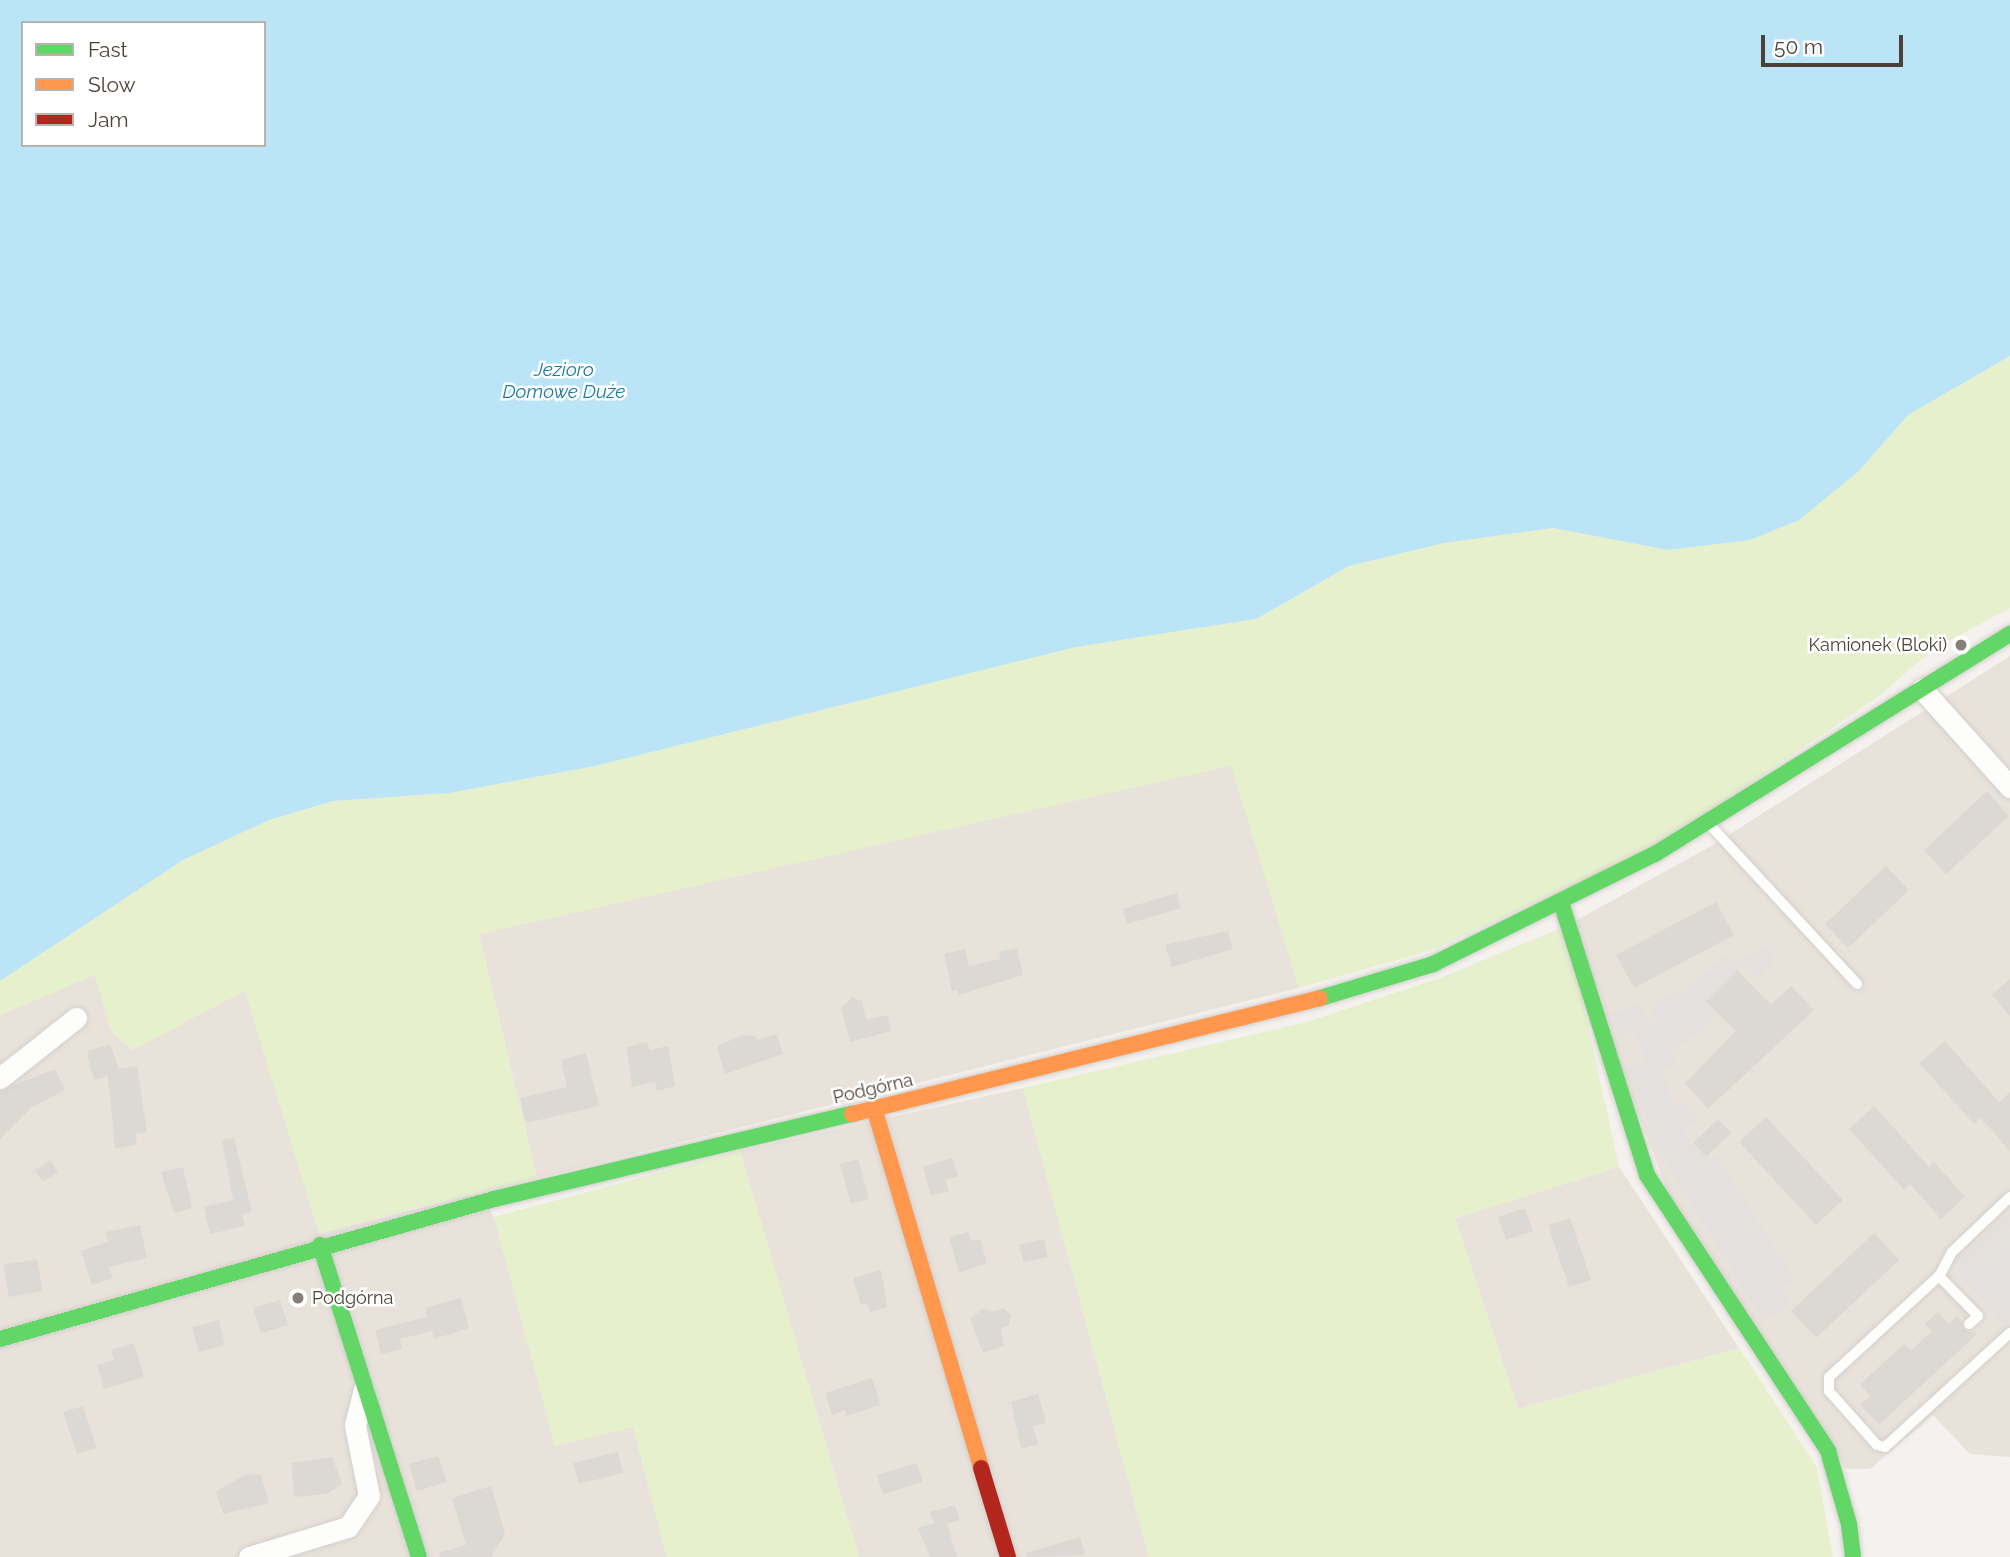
<!DOCTYPE html>
<html>
<head>
<meta charset="utf-8">
<style>
  body { margin:0 }
  #map { position:relative; width:2010px; height:1557px; overflow:hidden; background:#f4f1ee; font-family:Raleway,sans-serif }
  div>[style] { position:absolute }
  .residential>* { inset:0; background:#e9e2db }
  .green>* { inset:0; background:#e6f0cc }
  .parking>* { inset:0; background:#e3e0dd }
  .water>* { inset:0; background:#bbe5f6 }
  .building>* { inset:0; background:#dcd8d4 }
  .roads { filter:drop-shadow(0 0 2px #d2cfcb) drop-shadow(0 0 2px #d2cfcb) }
  .lane>* { height:10px; margin:-5px; padding:0 5px; transform-origin:5px; border-radius:5px; background:#fdfdfc }
  .street>* { height:21px; margin:-10.5px; padding:0 10.5px; transform-origin:10.5px; border-radius:10.5px; background:#fdfdfc }
  .fast>* { height:16px; margin:-8px; padding:0 8px; transform-origin:8px; border-radius:8px; background:#63d668 }
  .slow>* { height:16px; margin:-8px; padding:0 8px; transform-origin:8px; border-radius:8px; background:#ff974d }
  .jam>* { height:16px; margin:-8px; padding:0 8px; transform-origin:8px; border-radius:8px; background:#b3261e }
  .dots>* { width:19px; height:19px; translate:-50% -50%; box-sizing:border-box; border:4px solid #fff; border-radius:50% }
  span { translate:-50% -50%; white-space:nowrap; text-align:center; line-height:1.15; -webkit-text-stroke:5px #fff; paint-order:stroke }
  .poi-label { font-size:18px; color:#4d4237 }
  .right { translate:-100% -50%; text-align:right }
  .left { translate:0 -50%; text-align:left }
  .street-label { font-size:18px; color:#4d4237 }
  .water-label { font-size:19px; color:#1f7ba2; font-style:italic }
  .legend { position:absolute; left:21px; top:21px; width:245px; height:126px; box-sizing:border-box; background:#fff; border:2px solid #b8b3af; margin:0; padding:9px 12px; list-style:none; font-size:21px; color:#4d4237 }
  .legend li { display:flex; align-items:center; gap:14px; height:35px }
  .legend b { width:35px; border:2px solid #b8b3af }
  .scale { position:absolute; left:1761px; top:35px; width:142px; height:32px; box-sizing:border-box; border:4px solid #4d4237; border-top:0; padding-left:9px; font-size:21px; line-height:24px; white-space:nowrap; color:#4d4237; -webkit-text-stroke:5px #fff; paint-order:stroke }
</style>
</head>
<body>
<div id="map">
  <div class="residential">
    <i style="clip-path:polygon(2010px 656px,2010px 1457px,1970px 1454px,1933px 1415px,1870px 1469px,1846px 1469px,1684px 1234px,1566px 926px,1713px 845px)"></i>
    <i style="clip-path:polygon(1232px 765px,1299px 988px,537px 1178px,479px 934px)"></i>
    <i style="clip-path:polygon(95px 974px,111px 1030px,132px 1050px,245px 990px,319px 1233px,479px 1193px,494px 1217px,555px 1445px,633px 1427px,667px 1557px,0 1557px,0 1015px)"></i>
    <i style="clip-path:polygon(1023px 1088px,1149px 1557px,859px 1557px,740px 1151px)"></i>
    <i style="clip-path:polygon(1619px 1167px,1739px 1348px,1518px 1409px,1455px 1218px)"></i>
  </div>
  <div class="green">
    <i style="clip-path:polygon(2010px 356px,2010px 608px,1932px 650px,1879px 696px,1661px 844px,1435px 949px,1299px 988px,1231px 766px,479px 934px,537px 1178px,319px 1233px,245px 991px,132px 1050px,111px 1030px,95px 975px,0 1015px,0 981px,183px 860px,269px 820px,333px 801px,449px 793px,595px 766px,1076px 647px,1256px 619px,1349px 566px,1444px 543px,1553px 528px,1668px 550px,1859px 471px,1908px 415px)"></i>
    <i style="clip-path:polygon(1566px 926px,1619px 1167px,1455px 1218px,1518px 1409px,1739px 1348px,1816px 1466px,1833px 1557px,1149px 1557px,1023px 1088px,1307px 1022px,1443px 977px)"></i>
    <i style="clip-path:polygon(740px 1151px,859px 1557px,667px 1557px,633px 1427px,555px 1446px,494px 1217px)"></i>
  </div>
  <div class="parking">
    <i style="clip-path:polygon(1769px 945px,1774px 961px,1757px 979px,1744px 966px,1737px 971px,1706px 1001px,1720px 1015px,1670px 1053px,1676px 1062px,1663px 1070px,1674px 1107px,1684px 1102px,1700px 1118px,1683px 1133px,1706px 1157px,1716px 1155px,1795px 1279px,1782px 1289px,1791px 1303px,1764px 1321px,1655px 1145px,1629px 1068px,1646px 1061px,1633px 1030px,1620px 1035px,1612px 1013px,1640px 1003px,1650px 1025px,1660px 1022px,1651px 1011px,1673px 990px,1678px 996px,1728px 954px,1734px 962px)"></i>
    <i style="clip-path:polygon(2010px 1212px,2010px 1226px,1962px 1270px,1954px 1262px)"></i>
    <i style="clip-path:polygon(2010px 1231px,2010px 1319px,2004px 1325px,1959px 1277px)"></i>
  </div>
  <div class="water">
    <i style="clip-path:polygon(evenodd,0 0,2010px 0,2010px 356px,1908px 415px,1859px 471px,1799px 520px,1750px 540px,1668px 550px,1553px 528px,1444px 543px,1349px 566px,1256px 619px,1076px 647px,595px 766px,449px 793px,333px 801px,269px 820px,183px 860px,0 981px,0 0,23px 23px,264px 23px,264px 145px,23px 145px,23px 23px)"></i>
  </div>
  <div class="building">
    <i style="clip-path:polygon(1987px 791px,2009px 816px,1946px 874px,1924px 850px)"></i>
    <i style="clip-path:polygon(1886px 866px,1909px 890px,1848px 948px,1825px 924px)"></i>
    <i style="clip-path:polygon(1177px 893px,1181px 908px,1127px 924px,1123px 909px)"></i>
    <i style="clip-path:polygon(1716px 902px,1734px 935px,1634px 988px,1616px 955px)"></i>
    <i style="clip-path:polygon(1228px 931px,1233px 949px,1172px 967px,1165px 945px)"></i>
    <i style="clip-path:polygon(1017px 948px,1023px 975px,959px 995px,957px 990px,952px 991px,944px 954px,965px 949px,969px 966px,1000px 959px,999px 952px)"></i>
    <i style="clip-path:polygon(1737px 970px,1771px 1005px,1791px 986px,1814px 1010px,1708px 1109px,1685px 1083px,1736px 1031px,1706px 1001px)"></i>
    <i style="clip-path:polygon(2010px 979px,2010px 1016px,1992px 995px)"></i>
    <i style="clip-path:polygon(853px 997px,862px 1002px,866px 1020px,888px 1015px,891px 1031px,850px 1042px,841px 1008px)"></i>
    <i style="clip-path:polygon(777px 1034px,783px 1054px,725px 1074px,717px 1046px,743px 1035px,756px 1036px,757px 1040px)"></i>
    <i style="clip-path:polygon(1945px 1041px,1999px 1102px,2010px 1092px,2010px 1151px,1981px 1118px,1974px 1124px,1919px 1063px)"></i>
    <i style="clip-path:polygon(647px 1042px,650px 1050px,668px 1046px,675px 1086px,657px 1091px,655px 1082px,632px 1087px,627px 1047px)"></i>
    <i style="clip-path:polygon(110px 1044px,119px 1069px,137px 1066px,147px 1132px,135px 1134px,137px 1144px,115px 1149px,108px 1076px,94px 1080px,88px 1059px,88px 1051px)"></i>
    <i style="clip-path:polygon(586px 1053px,599px 1106px,526px 1123px,520px 1098px,567px 1087px,561px 1060px)"></i>
    <i style="clip-path:polygon(55px 1069px,65px 1090px,32px 1107px,0 1139px,0 1091px)"></i>
    <i style="clip-path:polygon(1874px 1106px,1929px 1167px,1934px 1162px,1965px 1197px,1941px 1219px,1910px 1184px,1904px 1190px,1849px 1129px)"></i>
    <i style="clip-path:polygon(1766px 1117px,1843px 1200px,1816px 1225px,1739px 1142px)"></i>
    <i style="clip-path:polygon(1718px 1119px,1731px 1133px,1706px 1157px,1693px 1143px)"></i>
    <i style="clip-path:polygon(234px 1138px,252px 1212px,242px 1214px,245px 1226px,210px 1234px,204px 1207px,233px 1200px,222px 1140px)"></i>
    <i style="clip-path:polygon(952px 1158px,958px 1176px,945px 1180px,949px 1191px,931px 1196px,923px 1167px)"></i>
    <i style="clip-path:polygon(858px 1159px,869px 1199px,851px 1204px,840px 1164px)"></i>
    <i style="clip-path:polygon(50px 1160px,58px 1172px,43px 1182px,35px 1170px)"></i>
    <i style="clip-path:polygon(183px 1167px,192px 1208px,174px 1213px,161px 1172px)"></i>
    <i style="clip-path:polygon(1525px 1208px,1533px 1231px,1506px 1240px,1498px 1217px)"></i>
    <i style="clip-path:polygon(1570px 1218px,1591px 1280px,1569px 1287px,1548px 1225px)"></i>
    <i style="clip-path:polygon(140px 1225px,147px 1258px,109px 1267px,113px 1278px,92px 1285px,81px 1251px,108px 1242px,106px 1232px)"></i>
    <i style="clip-path:polygon(968px 1232px,971px 1241px,980px 1239px,987px 1263px,959px 1273px,949px 1237px)"></i>
    <i style="clip-path:polygon(1874px 1233px,1899px 1260px,1816px 1338px,1791px 1311px)"></i>
    <i style="clip-path:polygon(1044px 1239px,1048px 1257px,1024px 1262px,1019px 1245px)"></i>
    <i style="clip-path:polygon(37px 1259px,43px 1291px,9px 1297px,3px 1265px)"></i>
    <i style="clip-path:polygon(881px 1270px,887px 1307px,870px 1312px,867px 1303px,861px 1305px,853px 1278px)"></i>
    <i style="clip-path:polygon(461px 1298px,469px 1328px,434px 1339px,432px 1331px,400px 1339px,402px 1349px,381px 1354px,375px 1330px,427px 1317px,425px 1308px)"></i>
    <i style="clip-path:polygon(280px 1300px,288px 1325px,261px 1333px,253px 1308px)"></i>
    <i style="clip-path:polygon(984px 1308px,991px 1312px,1003px 1308px,1011px 1315px,1008px 1326px,1001px 1328px,1004px 1346px,983px 1353px,970px 1319px)"></i>
    <i style="clip-path:polygon(1938px 1312px,1949px 1324px,1958px 1315px,1964px 1330px,1977px 1334px,1879px 1425px,1860px 1405px,1870px 1396px,1860px 1384px,1904px 1344px,1911px 1350px,1932px 1331px,1925px 1324px)"></i>
    <i style="clip-path:polygon(219px 1320px,225px 1345px,199px 1352px,192px 1327px)"></i>
    <i style="clip-path:polygon(134px 1343px,144px 1377px,104px 1389px,97px 1365px,114px 1360px,111px 1350px)"></i>
    <i style="clip-path:polygon(872px 1378px,880px 1405px,846px 1416px,845px 1410px,832px 1415px,825px 1393px)"></i>
    <i style="clip-path:polygon(1038px 1394px,1046px 1423px,1033px 1426px,1038px 1444px,1021px 1449px,1011px 1402px)"></i>
    <i style="clip-path:polygon(83px 1406px,97px 1448px,77px 1454px,63px 1412px)"></i>
    <i style="clip-path:polygon(618px 1452px,623px 1473px,579px 1484px,573px 1463px)"></i>
    <i style="clip-path:polygon(438px 1456px,447px 1482px,417px 1491px,409px 1464px)"></i>
    <i style="clip-path:polygon(332px 1457px,342px 1484px,327px 1494px,294px 1497px,292px 1463px)"></i>
    <i style="clip-path:polygon(917px 1463px,923px 1482px,883px 1494px,877px 1475px)"></i>
    <i style="clip-path:polygon(247px 1474px,261px 1475px,269px 1503px,223px 1514px,216px 1491px)"></i>
    <i style="clip-path:polygon(491px 1486px,505px 1534px,491px 1557px,440px 1557px,439px 1553px,466px 1545px,452px 1498px)"></i>
    <i style="clip-path:polygon(955px 1505px,960px 1520px,947px 1524px,957px 1557px,930px 1557px,918px 1528px,934px 1523px,930px 1512px)"></i>
    <i style="clip-path:polygon(1080px 1537px,1085px 1555px,1027px 1557px,1026px 1553px)"></i>
  </div>
  <div class="roads">
    <div class="lane">
      <i style="left:1709px;top:824px;width:218px;rotate:47.2deg"></i>
      <i style="left:2010px;top:1197px;width:80px;rotate:136.5deg"></i>
      <i style="left:1952px;top:1252px;width:27px;rotate:118deg"></i>
      <i style="left:1939px;top:1276px;width:149px;rotate:137.4deg"></i>
      <i style="left:1829px;top:1377px;width:14px;rotate:90deg"></i>
      <i style="left:1829px;top:1391px;width:72px;rotate:48.4deg"></i>
      <i style="left:1877px;top:1445px;width:8px;rotate:14deg"></i>
      <i style="left:1885px;top:1447px;width:169px;rotate:-42.4deg"></i>
      <i style="left:1939px;top:1276px;width:56px;rotate:45.7deg"></i>
      <i style="left:1978px;top:1316px;width:12px;rotate:138deg"></i>
    </div>
    <div class="street">
      <i style="left:1922px;top:689px;width:132px;rotate:48.1deg"></i>
      <i style="left:0;top:1078px;width:97px;rotate:-38.3deg"></i>
      <i style="left:249px;top:1557px;width:103px;rotate:-16.9deg"></i>
      <i style="left:348px;top:1527px;width:37px;rotate:-56deg"></i>
      <i style="left:369px;top:1496px;width:72px;rotate:-101.2deg"></i>
      <i style="left:355px;top:1425px;width:36px;rotate:-76deg"></i>
    </div>
    <div class="fast">
      <i style="left:1561px;top:902px;width:286px;rotate:72.5deg"></i>
      <i style="left:1647px;top:1175px;width:330px;rotate:56.7deg"></i>
      <i style="left:1828px;top:1451px;width:76px;rotate:74deg"></i>
      <i style="left:1849px;top:1524px;width:33px;rotate:83deg"></i>
      <i style="left:1320px;top:998px;width:118px;rotate:-16.7deg"></i>
      <i style="left:1433px;top:964px;width:248px;rotate:-26.4deg"></i>
      <i style="left:1655px;top:854px;width:418px;rotate:-31.8deg"></i>
      <i style="left:320px;top:1245px;width:327px;rotate:72.4deg"></i>
      <i style="left:0;top:1339px;width:513px;rotate:-15.82deg"></i>
      <i style="left:494px;top:1199px;width:368px;rotate:-13.4deg"></i>
    </div>
    <div class="slow">
      <i style="left:874px;top:1108px;width:376px;rotate:73.4deg"></i>
      <i style="left:852px;top:1114px;width:482px;rotate:-13.9deg"></i>
    </div>
    <div class="jam">
      <i style="left:981px;top:1468px;width:93px;rotate:73.1deg"></i>
    </div>
  </div>
  <div class="dots">
    <i style="left:1961px;top:645px;background:#877f77"></i>
    <i style="left:298px;top:1298px;background:#877f77"></i>
  </div>
  <div class="poi-label">
    <span class="right" style="left:1947px;top:645px">Kamionek (Bloki)</span>
    <span class="left" style="left:312px;top:1298px">Podgórna</span>
  </div>
  <div class="street-label">
    <span style="left:873px;top:1089px;rotate:-13deg">Podgórna</span>
  </div>
  <div class="water-label">
    <span style="left:564px;top:381px">Jezioro<br>Domowe Duże</span>
  </div>
  <ul class="legend">
  <li><b style="height:9px;background:#63d668"></b>Fast</li>
  <li><b style="height:9px;background:#ff974d"></b>Slow</li>
  <li><b style="height:9px;background:#b3261e"></b>Jam</li>
  </ul>
  <div class="scale">50 m</div>
</div>
</body>
</html>
